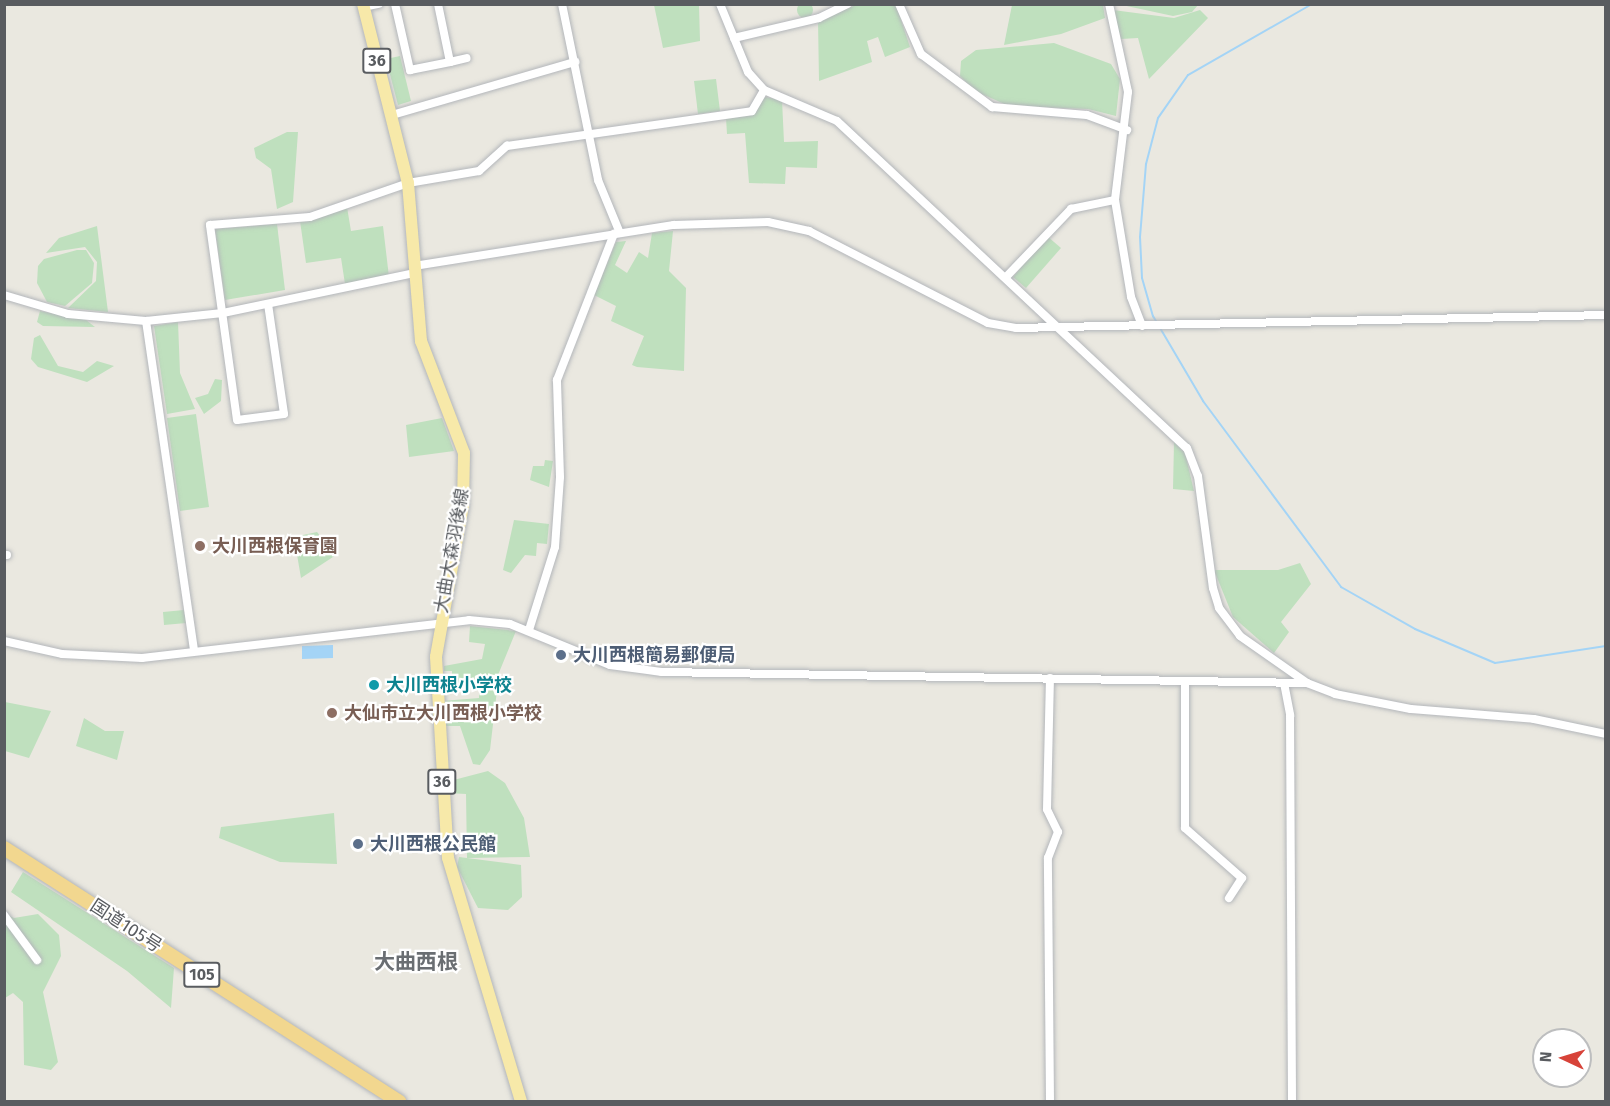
<!DOCTYPE html>
<html>
<head>
<meta charset="utf-8">
<style>
  body { margin:0 }
  #map { position:relative; width:1610px; height:1106px; overflow:hidden; background:#eae8e0; font-family:"Fira Sans","Noto Sans JP",sans-serif }
  div>[style] { position:absolute }
  .green>* { inset:0; background:#bfe0be }
  .round { border-radius:50% }
  .water>* { inset:0; background:#a4d4f6 }
  .stream>* { height:2px; margin:-1px; padding:0 1px; transform-origin:1px; border-radius:1px; background:#a4d4f6 }
  .roads { filter:drop-shadow(0 0 2px #b3b6ba) drop-shadow(0 0 2px #b3b6ba) }
  .street>* { height:8px; margin:-4px; padding:0 4px; transform-origin:4px; border-radius:4px; background:#fff }
  .primary>* { height:12px; margin:-6px; padding:0 6px; transform-origin:6px; border-radius:6px; background:#f7e9a9 }
  .highway>* { height:14px; margin:-7px; padding:0 7px; transform-origin:7px; border-radius:7px; background:#f2d78f }
  .dots>* { width:16px; height:16px; translate:-50% -50%; box-sizing:border-box; border:3px solid #fff; border-radius:50% }
  span { translate:-50% -50%; white-space:nowrap; text-align:center; line-height:1.15; -webkit-text-stroke:4.5px #fff; paint-order:stroke }
  .shield-label span { padding:2px 4px; background:#fff; border:2px solid; border-radius:4px; -webkit-text-stroke-width:0 }
  .shield-label { font-size:16px; color:#595c60; font-weight:700 }
  .education-label { font-size:18px; color:#785e54; font-weight:700 }
  .left { translate:0 -50%; text-align:left }
  .street-label { font-size:18px; color:#595c60 }
  .service-label { font-size:18px; color:#4e5e75; font-weight:700 }
  .culture-label { font-size:18px; color:#0d838f; font-weight:700 }
  .quarter-label { font-size:21px; color:#6a6e72; font-weight:700 }
  .frame { position:absolute; inset:0; border:6px solid #595c60; pointer-events:none }
  .north { position:absolute; left:1532px; top:1028px; width:60px; height:60px; box-sizing:border-box; background:#fff; border:2px solid #bdbebf; border-radius:50%; rotate:274deg; font-size:16px; font-weight:700; line-height:24px; text-align:center; color:#595c60 }
  .north::after { content:''; display:block; margin:auto; width:21px; height:27px; background:#d74339; clip-path:polygon(50% 0,100% 100%,50% 72%,0 100%) }
</style>
</head>
<body>
<div id="map">
  <div class="green">
    <i class="round" style="left:797px;top:2px;width:16px;height:16px"></i>
    <i style="clip-path:polygon(654px 5px,699px 5px,700px 41px,663px 48px)"></i>
    <i style="clip-path:polygon(856px 5px,896px 5px,910px 47px,885px 57px,878px 37px,867px 41px,872px 62px,819px 81px,818px 21px)"></i>
    <i style="clip-path:polygon(1012px 5px,1103px 5px,1105px 18px,1061px 34px,1004px 45px)"></i>
    <i style="clip-path:polygon(1122px 5px,1198px 5px,1192px 12px,1173px 16px)"></i>
    <i style="clip-path:polygon(1113px 10px,1174px 18px,1200px 10px,1208px 18px,1149px 79px,1138px 38px,1121px 39px)"></i>
    <i style="clip-path:polygon(1054px 43px,1111px 64px,1120px 79px,1116px 116px,1088px 109px,1009px 106px,975px 91px,960px 76px,961px 61px,976px 50px)"></i>
    <i style="clip-path:polygon(400px 56px,411px 101px,398px 105px,386px 59px)"></i>
    <i style="clip-path:polygon(716px 79px,720px 111px,698px 114px,694px 81px)"></i>
    <i style="clip-path:polygon(765px 97px,782px 100px,784px 142px,818px 141px,817px 168px,786px 167px,785px 184px,749px 183px,745px 133px,727px 134px,726px 118px,753px 114px)"></i>
    <i style="clip-path:polygon(287px 132px,298px 132px,293px 202px,277px 209px,271px 169px,256px 158px,254px 148px)"></i>
    <i style="clip-path:polygon(347px 207px,351px 231px,383px 226px,389px 277px,345px 284px,341px 258px,306px 263px,300px 221px)"></i>
    <i style="clip-path:polygon(277px 224px,285px 290px,225px 300px,215px 229px)"></i>
    <i style="clip-path:polygon(97px 226px,108px 312px,68px 308px,96px 281px,97px 262px,85px 247px,46px 253px,59px 238px)"></i>
    <i style="clip-path:polygon(673px 231px,669px 271px,686px 288px,684px 371px,637px 367px,632px 365px,644px 336px,611px 321px,616px 306px,594px 295px,616px 242px,626px 241px,615px 265px,627px 273px,639px 252px,648px 258px,652px 233px)"></i>
    <i style="clip-path:polygon(1047px 236px,1061px 248px,1026px 288px,1013px 277px)"></i>
    <i style="clip-path:polygon(77px 250px,86px 250px,94px 263px,92px 283px,65px 306px,47px 302px,37px 283px,38px 266px,44px 259px)"></i>
    <i style="clip-path:polygon(40px 311px,86px 320px,95px 327px,43px 326px,37px 322px)"></i>
    <i style="clip-path:polygon(178px 322px,180px 373px,195px 409px,167px 414px,154px 326px)"></i>
    <i style="clip-path:polygon(40px 335px,58px 366px,83px 372px,97px 361px,114px 366px,87px 382px,38px 367px,31px 359px,34px 338px)"></i>
    <i style="clip-path:polygon(215px 379px,222px 380px,221px 401px,204px 414px,195px 398px,208px 394px)"></i>
    <i style="clip-path:polygon(196px 414px,209px 507px,180px 511px,167px 418px)"></i>
    <i style="clip-path:polygon(442px 418px,454px 451px,409px 457px,406px 425px)"></i>
    <i style="clip-path:polygon(1174px 442px,1185px 453px,1194px 491px,1173px 489px)"></i>
    <i style="clip-path:polygon(545px 460px,553px 461px,549px 487px,530px 480px,533px 466px,544px 466px)"></i>
    <i style="clip-path:polygon(514px 520px,549px 524px,547px 544px,537px 543px,536px 556px,525px 555px,511px 573px,503px 570px)"></i>
    <i style="clip-path:polygon(317px 532px,336px 555px,301px 578px,294px 537px)"></i>
    <i style="clip-path:polygon(1300px 563px,1311px 584px,1281px 622px,1289px 632px,1274px 653px,1233px 617px,1214px 570px,1278px 570px)"></i>
    <i style="clip-path:polygon(184px 610px,186px 623px,164px 625px,163px 612px)"></i>
    <i style="clip-path:polygon(470px 626px,516px 631px,498px 675px,487px 675px,486px 684px,452px 685px,452px 671px,444px 671px,444px 666px,482px 659px,485px 644px,469px 642px)"></i>
    <i style="clip-path:polygon(497px 690px,490px 750px,480px 765px,473px 764px,460px 726px,443px 726px,442px 701px,479px 698px,479px 691px)"></i>
    <i style="clip-path:polygon(5px 702px,51px 711px,29px 758px,5px 751px)"></i>
    <i style="clip-path:polygon(84px 718px,105px 731px,124px 731px,117px 760px,76px 746px)"></i>
    <i style="clip-path:polygon(488px 771px,505px 783px,524px 818px,530px 857px,467px 858px,466px 794px,447px 793px,446px 782px)"></i>
    <i style="clip-path:polygon(334px 813px,337px 864px,280px 862px,219px 838px,221px 827px)"></i>
    <i style="clip-path:polygon(459px 857px,521px 865px,522px 897px,508px 910px,478px 908px,457px 867px)"></i>
    <i style="clip-path:polygon(23px 872px,174px 968px,171px 1008px,127px 971px,11px 892px)"></i>
    <i style="clip-path:polygon(4px 913px,14px 918px,38px 914px,59px 935px,61px 956px,43px 992px,58px 1062px,51px 1070px,24px 1065px,23px 1002px,13px 993px,5px 998px)"></i>
  </div>
  <div class="water">
    <i style="clip-path:polygon(333px 645px,333px 658px,302px 659px,302px 646px)"></i>
  </div>
  <div class="stream">
    <i style="left:1312px;top:4px;width:143px;rotate:150.2deg"></i>
    <i style="left:1188px;top:75px;width:52px;rotate:124.9deg"></i>
    <i style="left:1158px;top:118px;width:48px;rotate:104.6deg"></i>
    <i style="left:1146px;top:164px;width:73px;rotate:94.7deg"></i>
    <i style="left:1140px;top:237px;width:41px;rotate:87.2deg"></i>
    <i style="left:1142px;top:278px;width:40px;rotate:74deg"></i>
    <i style="left:1153px;top:316px;width:99px;rotate:59.5deg"></i>
    <i style="left:1203px;top:401px;width:232px;rotate:53.4deg"></i>
    <i style="left:1341px;top:587px;width:85px;rotate:29.6deg"></i>
    <i style="left:1415px;top:629px;width:87px;rotate:23deg"></i>
    <i style="left:1495px;top:663px;width:112px;rotate:-8.7deg"></i>
  </div>
  <div class="roads">
    <div class="street">
      <i style="left:395px;top:4px;width:68px;rotate:77.2deg"></i>
      <i style="left:410px;top:70px;width:41px;rotate:-11.3deg"></i>
      <i style="left:450px;top:62px;width:59px;rotate:-101.7deg"></i>
      <i style="left:562px;top:4px;width:180px;rotate:78.4deg"></i>
      <i style="left:598px;top:180px;width:57px;rotate:67.5deg"></i>
      <i style="left:720px;top:4px;width:74px;rotate:67.6deg"></i>
      <i style="left:748px;top:72px;width:24px;rotate:48deg"></i>
      <i style="left:764px;top:90px;width:79px;rotate:23deg"></i>
      <i style="left:837px;top:121px;width:479px;rotate:43.1deg"></i>
      <i style="left:1187px;top:448px;width:30px;rotate:69deg"></i>
      <i style="left:1198px;top:476px;width:113px;rotate:82.4deg"></i>
      <i style="left:1213px;top:588px;width:21px;rotate:73deg"></i>
      <i style="left:1219px;top:608px;width:35px;rotate:53deg"></i>
      <i style="left:1240px;top:636px;width:82px;rotate:35deg"></i>
      <i style="left:1307px;top:683px;width:30px;rotate:21deg"></i>
      <i style="left:1335px;top:694px;width:77px;rotate:11.2deg"></i>
      <i style="left:1411px;top:709px;width:123px;rotate:4.6deg"></i>
      <i style="left:1534px;top:719px;width:74px;rotate:11.8deg"></i>
      <i style="left:899px;top:4px;width:55px;rotate:66.3deg"></i>
      <i style="left:921px;top:54px;width:89px;rotate:36.7deg"></i>
      <i style="left:992px;top:107px;width:95px;rotate:4.8deg"></i>
      <i style="left:1087px;top:115px;width:43px;rotate:20.6deg"></i>
      <i style="left:1109px;top:4px;width:90px;rotate:77.8deg"></i>
      <i style="left:1128px;top:92px;width:109px;rotate:96.9deg"></i>
      <i style="left:1115px;top:200px;width:98px;rotate:80.6deg"></i>
      <i style="left:1131px;top:297px;width:31px;rotate:69deg"></i>
      <i style="left:363px;top:7px;width:16px;rotate:-11deg"></i>
      <i style="left:734px;top:38px;width:87px;rotate:-13.2deg"></i>
      <i style="left:819px;top:18px;width:32px;rotate:-26deg"></i>
      <i style="left:450px;top:62px;width:17px;rotate:-13deg"></i>
      <i style="left:392px;top:115px;width:191px;rotate:-16.2deg"></i>
      <i style="left:414px;top:266px;width:263px;rotate:-9deg"></i>
      <i style="left:674px;top:225px;width:94px;rotate:-1.8deg"></i>
      <i style="left:768px;top:222px;width:42px;rotate:12.4deg"></i>
      <i style="left:809px;top:231px;width:201px;rotate:27.2deg"></i>
      <i style="left:988px;top:323px;width:28px;rotate:10deg"></i>
      <i style="left:1016px;top:328px;width:590px;rotate:-1.26deg"></i>
      <i style="left:1007px;top:276px;width:93px;rotate:-46.3deg"></i>
      <i style="left:1071px;top:209px;width:45px;rotate:-11.6deg"></i>
      <i style="left:4px;top:295px;width:67px;rotate:16.5deg"></i>
      <i style="left:68px;top:314px;width:78px;rotate:5.1deg"></i>
      <i style="left:146px;top:321px;width:77px;rotate:-5.9deg"></i>
      <i style="left:223px;top:313px;width:195px;rotate:-11.8deg"></i>
      <i style="left:268px;top:304px;width:111px;rotate:81.7deg"></i>
      <i style="left:284px;top:414px;width:47px;rotate:172.7deg"></i>
      <i style="left:237px;top:420px;width:197px;rotate:-97.9deg"></i>
      <i style="left:210px;top:225px;width:100px;rotate:-4.6deg"></i>
      <i style="left:310px;top:217px;width:104px;rotate:-19.1deg"></i>
      <i style="left:408px;top:183px;width:72px;rotate:-9.6deg"></i>
      <i style="left:479px;top:171px;width:38px;rotate:-42deg"></i>
      <i style="left:507px;top:146px;width:247px;rotate:-8.1deg"></i>
      <i style="left:752px;top:111px;width:24px;rotate:-60deg"></i>
      <i style="left:146px;top:321px;width:333px;rotate:81.7deg"></i>
      <i style="left:4px;top:555px;width:3px"></i>
      <i style="left:529px;top:630px;width:87px;rotate:-72.6deg"></i>
      <i style="left:555px;top:547px;width:70px;rotate:-85.9deg"></i>
      <i style="left:560px;top:477px;width:97px;rotate:-91.8deg"></i>
      <i style="left:557px;top:380px;width:157px;rotate:-68.7deg"></i>
      <i style="left:4px;top:641px;width:59px;rotate:12.6deg"></i>
      <i style="left:62px;top:654px;width:80px;rotate:2.9deg"></i>
      <i style="left:142px;top:658px;width:329px;rotate:-6.6deg"></i>
      <i style="left:469px;top:620px;width:41px;rotate:5.6deg"></i>
      <i style="left:510px;top:624px;width:108px;rotate:22.3deg"></i>
      <i style="left:610px;top:665px;width:52px;rotate:7.7deg"></i>
      <i style="left:662px;top:672px;width:645px;rotate:0.98deg"></i>
      <i style="left:1185px;top:682px;width:146px;rotate:90deg"></i>
      <i style="left:1185px;top:828px;width:76px;rotate:41.3deg"></i>
      <i style="left:1242px;top:878px;width:24px;rotate:123deg"></i>
      <i style="left:1284px;top:683px;width:33px;rotate:79deg"></i>
      <i style="left:1290px;top:715px;width:387px;rotate:89.7deg"></i>
      <i style="left:4px;top:915px;width:56px;rotate:53.7deg"></i>
      <i style="left:1050px;top:1102px;width:244px;rotate:-90.5deg"></i>
      <i style="left:1048px;top:858px;width:28px;rotate:-69deg"></i>
      <i style="left:1058px;top:832px;width:25px;rotate:-116deg"></i>
      <i style="left:1047px;top:809px;width:131px;rotate:-88.7deg"></i>
    </div>
    <div class="primary">
      <i style="left:363px;top:4px;width:185px;rotate:75.9deg"></i>
      <i style="left:408px;top:183px;width:159px;rotate:85.3deg"></i>
      <i style="left:421px;top:341px;width:120px;rotate:69deg"></i>
      <i style="left:464px;top:453px;width:52px;rotate:91.1deg"></i>
      <i style="left:463px;top:505px;width:154px;rotate:100.1deg"></i>
      <i style="left:436px;top:657px;width:201px;rotate:86.6deg"></i>
      <i style="left:448px;top:858px;width:255px;rotate:73.3deg"></i>
    </div>
    <div class="highway">
      <i style="left:4px;top:848px;width:470px;rotate:32.7deg"></i>
    </div>
  </div>
  <div class="dots">
    <i style="left:200px;top:546px;background:#8d6e63"></i>
    <i style="left:561px;top:655px;background:#5c6f8a"></i>
    <i style="left:374px;top:685px;background:#0f9aa8"></i>
    <i style="left:332px;top:713px;background:#8d6e63"></i>
    <i style="left:358px;top:844px;background:#5c6f8a"></i>
  </div>
  <div class="shield-label">
    <span style="left:377px;top:61px">36</span>
    <span style="left:442px;top:782px">36</span>
    <span style="left:202px;top:975px">105</span>
  </div>
  <div class="education-label">
    <span class="left" style="left:212px;top:546px">大川西根保育園</span>
    <span class="left" style="left:344px;top:713px">大仙市立大川西根小学校</span>
  </div>
  <div class="street-label">
    <span style="left:452px;top:551px;rotate:-80deg">大曲大森羽後線</span>
    <span style="left:126px;top:926px;rotate:33deg">国道105号</span>
  </div>
  <div class="service-label">
    <span class="left" style="left:573px;top:655px">大川西根簡易郵便局</span>
    <span class="left" style="left:370px;top:844px">大川西根公民館</span>
  </div>
  <div class="culture-label">
    <span class="left" style="left:386px;top:685px">大川西根小学校</span>
  </div>
  <div class="quarter-label">
    <span style="left:416px;top:962px">大曲西根</span>
  </div>
  <div class="frame"></div>
  <div class="north">N</div>
</div>
</body>
</html>
